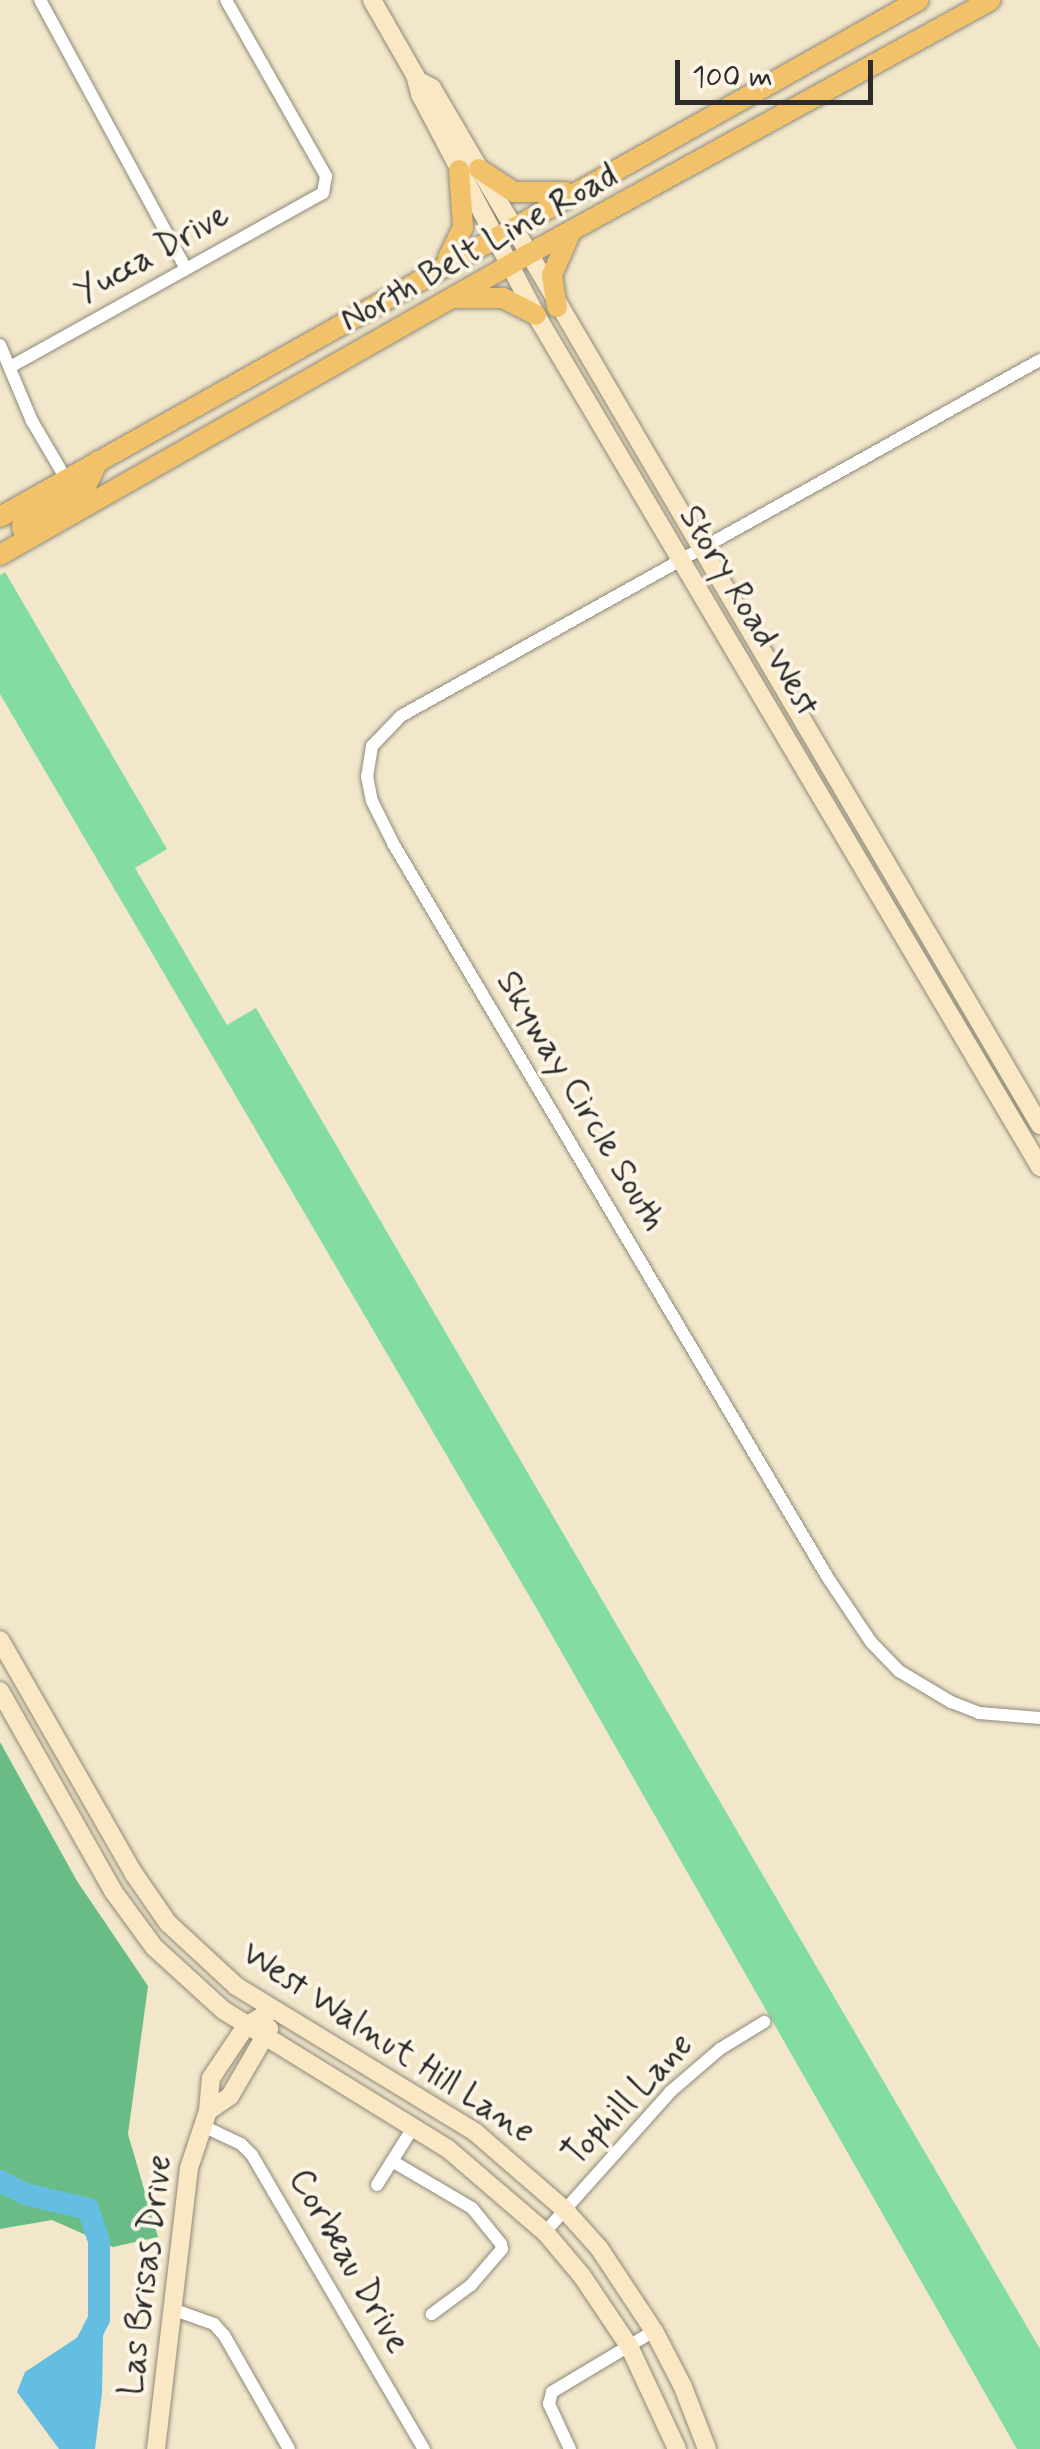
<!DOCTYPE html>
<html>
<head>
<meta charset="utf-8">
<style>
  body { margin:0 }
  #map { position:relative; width:1040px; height:2449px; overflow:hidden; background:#f2e7cb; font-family:Mynerve,sans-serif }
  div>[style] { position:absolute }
  .green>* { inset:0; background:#83dca1 }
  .forest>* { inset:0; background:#6abc87 }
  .water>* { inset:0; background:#64bee2 }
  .river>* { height:22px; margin:-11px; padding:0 11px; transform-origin:11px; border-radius:11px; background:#64bee2 }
  .roads { filter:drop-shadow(0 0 2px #8e897b) drop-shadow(0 0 2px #8e897b) }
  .street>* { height:12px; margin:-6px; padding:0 6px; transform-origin:6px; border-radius:6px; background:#fff }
  .secondary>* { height:18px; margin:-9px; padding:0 9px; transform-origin:9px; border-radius:9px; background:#fae7c3 }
  .primary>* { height:20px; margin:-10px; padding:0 10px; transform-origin:10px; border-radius:10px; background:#f2c26a }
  span { translate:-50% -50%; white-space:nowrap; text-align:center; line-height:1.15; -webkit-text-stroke:8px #fcf5e5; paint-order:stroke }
  .street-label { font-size:35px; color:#2b2b2b }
  .scale { position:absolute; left:675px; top:60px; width:198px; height:45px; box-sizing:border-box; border:5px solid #2b2b2b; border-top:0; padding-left:12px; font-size:30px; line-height:35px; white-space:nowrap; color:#2b2b2b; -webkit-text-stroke:8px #fcf5e5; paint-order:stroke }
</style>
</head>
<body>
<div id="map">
  <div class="green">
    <i style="clip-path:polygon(5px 572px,167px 849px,135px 868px,227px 1025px,256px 1008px,1040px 2349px,1040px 2449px,1017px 2449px,538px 1611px,0 694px,0 575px)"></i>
  </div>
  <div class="forest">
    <i style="clip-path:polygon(0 1742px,77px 1881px,148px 1986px,128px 2134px,158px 2237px,113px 2247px,52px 2220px,0 2229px)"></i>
  </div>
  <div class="water">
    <i style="clip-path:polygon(104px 2283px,102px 2393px,95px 2449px,59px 2449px,17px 2392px,25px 2372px,81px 2335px,95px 2351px,90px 2284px)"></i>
  </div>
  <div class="river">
    <i style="left:0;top:2181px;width:28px;rotate:27deg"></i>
    <i style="left:25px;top:2194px;width:65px;rotate:13.4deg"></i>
    <i style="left:88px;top:2209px;width:34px;rotate:71deg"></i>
    <i style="left:99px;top:2241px;width:78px;rotate:90deg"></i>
    <i style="left:99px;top:2319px;width:53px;rotate:117.1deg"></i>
  </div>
  <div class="roads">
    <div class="street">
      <i style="left:40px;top:0;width:306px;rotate:61.5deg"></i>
      <i style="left:0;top:345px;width:82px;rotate:67.2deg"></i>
      <i style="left:32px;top:421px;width:67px;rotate:59.6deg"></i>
      <i style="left:1040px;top:360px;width:731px;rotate:150.88deg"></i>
      <i style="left:401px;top:716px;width:42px;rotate:134deg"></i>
      <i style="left:372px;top:746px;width:30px;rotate:99deg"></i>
      <i style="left:367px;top:776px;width:25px;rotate:79deg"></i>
      <i style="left:372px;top:801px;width:49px;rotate:63.4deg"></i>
      <i style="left:394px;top:845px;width:852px;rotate:59.37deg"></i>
      <i style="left:828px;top:1578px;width:77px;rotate:56.1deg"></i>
      <i style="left:871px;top:1642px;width:40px;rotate:46deg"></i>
      <i style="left:899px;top:1671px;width:61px;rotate:30.8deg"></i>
      <i style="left:951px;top:1702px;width:30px;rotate:21deg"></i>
      <i style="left:979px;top:1713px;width:61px;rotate:4.7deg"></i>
      <i style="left:10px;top:367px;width:358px;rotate:-29.1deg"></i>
      <i style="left:323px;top:193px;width:17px;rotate:-80deg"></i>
      <i style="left:326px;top:176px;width:202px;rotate:-119.6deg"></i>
      <i style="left:201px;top:2125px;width:44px;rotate:25.4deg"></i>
      <i style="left:241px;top:2144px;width:16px;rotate:45deg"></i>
      <i style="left:252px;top:2155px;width:341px;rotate:59.7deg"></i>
      <i style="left:392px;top:2161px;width:93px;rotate:30.4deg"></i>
      <i style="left:472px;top:2208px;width:46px;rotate:51.1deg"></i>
      <i style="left:501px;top:2244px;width:5px;rotate:79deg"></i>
      <i style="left:502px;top:2249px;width:48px;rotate:130.7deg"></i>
      <i style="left:471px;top:2285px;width:49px;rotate:143.4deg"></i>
      <i style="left:377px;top:2185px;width:70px;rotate:-57.9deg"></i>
      <i style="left:545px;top:2232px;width:188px;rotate:-48.2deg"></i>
      <i style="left:670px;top:2092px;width:66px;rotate:-40.7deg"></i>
      <i style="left:720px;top:2049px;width:52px;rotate:-31.5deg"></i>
      <i style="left:172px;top:2309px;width:45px;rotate:19.7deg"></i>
      <i style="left:214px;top:2324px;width:15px;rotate:48deg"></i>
      <i style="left:224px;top:2335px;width:131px;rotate:60.3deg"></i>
      <i style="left:570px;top:2449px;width:50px;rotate:-115deg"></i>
      <i style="left:549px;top:2404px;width:12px;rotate:-76deg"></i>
      <i style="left:552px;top:2392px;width:119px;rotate:-30.9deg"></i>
    </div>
    <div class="secondary">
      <i style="left:372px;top:0;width:86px;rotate:60.2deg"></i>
      <i style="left:415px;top:75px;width:20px;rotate:75deg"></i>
      <i style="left:420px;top:94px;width:250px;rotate:62.3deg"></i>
      <i style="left:536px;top:315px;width:990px;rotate:59.39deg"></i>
      <i style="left:419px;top:81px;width:15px;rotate:28deg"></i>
      <i style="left:432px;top:88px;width:1202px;rotate:59.62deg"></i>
      <i style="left:0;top:1640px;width:270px;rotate:60.2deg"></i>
      <i style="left:134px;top:1874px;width:60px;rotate:55.2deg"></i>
      <i style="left:168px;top:1923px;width:93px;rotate:42.8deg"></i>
      <i style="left:236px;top:1986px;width:280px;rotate:31.4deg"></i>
      <i style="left:475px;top:2132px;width:118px;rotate:40.9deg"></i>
      <i style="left:564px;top:2209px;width:52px;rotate:48.1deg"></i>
      <i style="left:599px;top:2248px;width:100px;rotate:56.5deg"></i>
      <i style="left:654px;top:2331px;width:63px;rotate:62.6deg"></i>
      <i style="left:683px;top:2387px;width:66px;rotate:68.8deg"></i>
      <i style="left:0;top:1691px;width:230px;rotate:60.5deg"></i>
      <i style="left:113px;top:1891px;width:69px;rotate:53.8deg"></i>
      <i style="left:154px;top:1947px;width:93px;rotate:42.4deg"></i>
      <i style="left:223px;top:2010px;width:264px;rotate:31.7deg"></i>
      <i style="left:448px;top:2149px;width:128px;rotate:40.6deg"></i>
      <i style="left:545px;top:2232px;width:57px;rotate:49.9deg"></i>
      <i style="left:582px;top:2276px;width:84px;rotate:56.1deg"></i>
      <i style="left:629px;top:2346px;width:114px;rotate:65deg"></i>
      <i style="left:208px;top:2111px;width:27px;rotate:-34deg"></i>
      <i style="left:230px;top:2096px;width:78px;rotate:-59.8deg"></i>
      <i style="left:156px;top:2449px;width:283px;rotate:-83.3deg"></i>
      <i style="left:189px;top:2168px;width:60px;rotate:-71.6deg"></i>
      <i style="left:208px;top:2111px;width:33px;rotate:-85deg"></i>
      <i style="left:211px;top:2078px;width:63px;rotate:-56.1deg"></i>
      <i style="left:246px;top:2026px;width:31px;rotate:-31deg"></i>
    </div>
    <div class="primary">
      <i style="left:479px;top:169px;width:42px;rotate:33.3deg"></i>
      <i style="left:514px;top:192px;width:51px"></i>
      <i style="left:448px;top:258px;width:34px;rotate:-64deg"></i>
      <i style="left:463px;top:227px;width:57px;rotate:-94deg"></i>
      <i style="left:453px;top:298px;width:50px"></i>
      <i style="left:503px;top:298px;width:37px;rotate:27deg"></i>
      <i style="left:557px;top:307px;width:32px;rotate:-99deg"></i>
      <i style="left:552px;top:275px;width:45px;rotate:-66.3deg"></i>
      <i style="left:0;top:517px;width:1054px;rotate:-29.36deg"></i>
      <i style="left:26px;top:540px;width:15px;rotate:-106deg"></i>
      <i style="left:22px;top:526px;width:74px;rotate:-31.1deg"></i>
      <i style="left:85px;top:488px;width:30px;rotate:-64deg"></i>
      <i style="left:0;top:555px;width:606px;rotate:-29.65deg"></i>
      <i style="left:527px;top:255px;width:529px;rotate:-28.79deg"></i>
    </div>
  </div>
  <div class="street-label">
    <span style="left:479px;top:248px;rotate:-29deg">North Belt Line Road</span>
    <span style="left:152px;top:254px;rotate:-29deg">Yucca Drive</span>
    <span style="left:749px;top:611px;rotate:59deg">Story Road West</span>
    <span style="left:581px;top:1101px;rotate:59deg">Skyway Circle South</span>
    <span style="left:388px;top:2043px;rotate:33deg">West Walnut Hill Lane</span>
    <span style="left:628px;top:2100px;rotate:-46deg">Tophill Lane</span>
    <span style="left:349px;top:2261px;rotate:60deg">Corbeau Drive</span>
    <span style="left:146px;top:2275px;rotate:-83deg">Las Brisas Drive</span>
  </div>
  <div class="scale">100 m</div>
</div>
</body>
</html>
